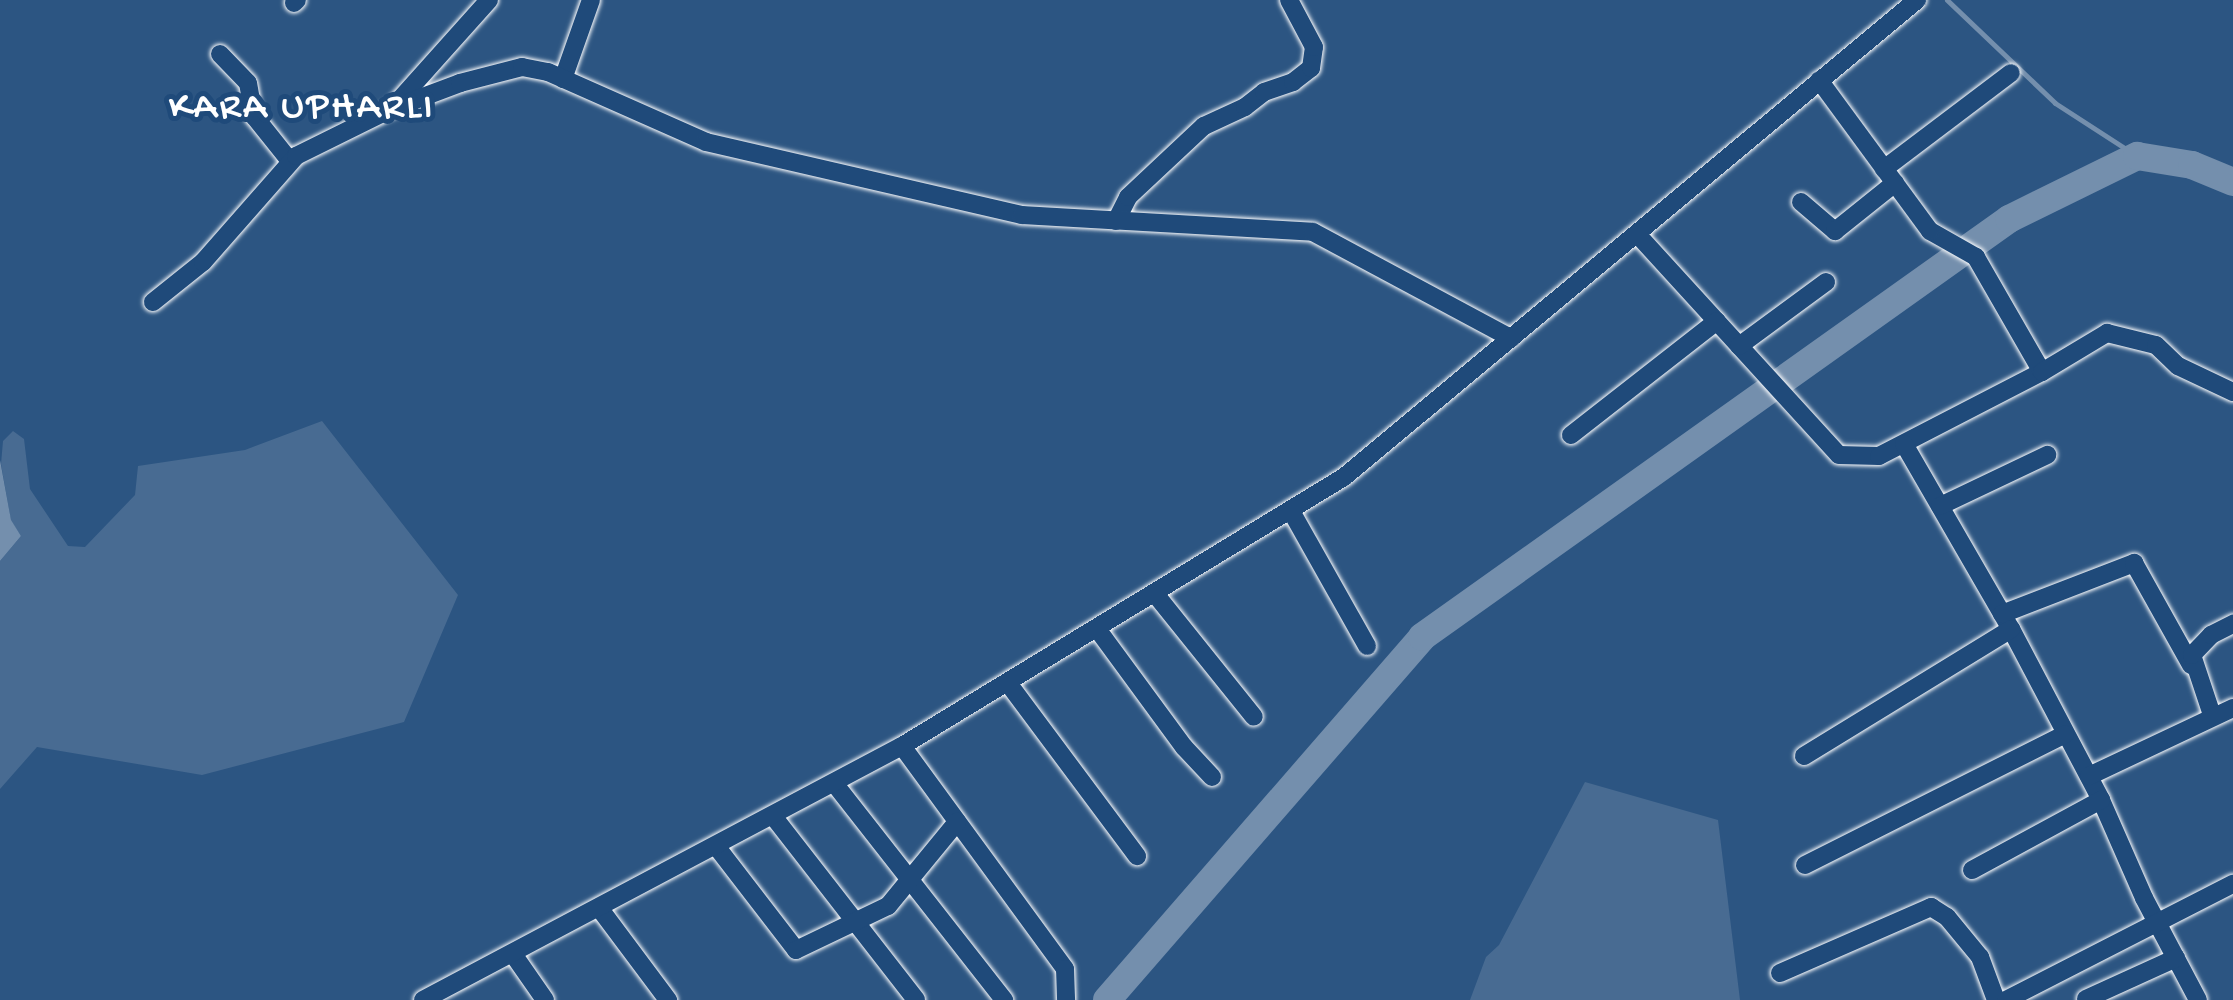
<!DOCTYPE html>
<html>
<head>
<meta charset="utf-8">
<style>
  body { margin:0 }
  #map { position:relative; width:2233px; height:1000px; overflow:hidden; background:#2c5582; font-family:"Gochi Hand",sans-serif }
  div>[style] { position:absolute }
  .green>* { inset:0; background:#486b92 }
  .water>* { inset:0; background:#748fad }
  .stream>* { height:5px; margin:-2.5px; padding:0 2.5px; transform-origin:2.5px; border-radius:2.5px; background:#748fad }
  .river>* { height:28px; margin:-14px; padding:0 14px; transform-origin:14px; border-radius:14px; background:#748fad }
  .roads { filter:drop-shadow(0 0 2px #fff) drop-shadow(0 0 2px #fff) }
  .minor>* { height:18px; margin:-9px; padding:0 9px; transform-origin:9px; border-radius:9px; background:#1f4a7a }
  span { translate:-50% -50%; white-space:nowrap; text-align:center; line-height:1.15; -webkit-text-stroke:10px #1f4a7a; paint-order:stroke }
  .quarter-label { font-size:40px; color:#fff; letter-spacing:2.5px }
</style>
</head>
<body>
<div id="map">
  <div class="green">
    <i style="clip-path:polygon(322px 421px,458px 595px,404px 722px,202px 775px,37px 747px,0 789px,0 561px,21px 536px,11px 521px,1px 464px,3px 441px,13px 431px,24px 439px,30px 489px,68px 546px,85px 547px,135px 495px,138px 466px,245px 450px)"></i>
    <i style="clip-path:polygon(1585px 782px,1718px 820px,1740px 1000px,1470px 1000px,1486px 957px,1499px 945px)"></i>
  </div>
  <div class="water">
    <i style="clip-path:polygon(0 460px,11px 520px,21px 536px,0 561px)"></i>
  </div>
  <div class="stream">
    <i style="left:1947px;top:0;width:149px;rotate:43.6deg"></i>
    <i style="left:2055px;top:103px;width:98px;rotate:32.9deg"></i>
  </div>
  <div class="river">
    <i style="left:1107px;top:1000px;width:481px;rotate:-49deg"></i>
    <i style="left:1422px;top:637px;width:721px;rotate:-35.45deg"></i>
    <i style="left:2009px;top:219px;width:143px;rotate:-26.2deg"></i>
    <i style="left:2137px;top:156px;width:56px;rotate:9.3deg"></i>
    <i style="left:2192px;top:165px;width:44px;rotate:22.5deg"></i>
  </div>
  <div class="roads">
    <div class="minor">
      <i style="left:294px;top:3px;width:4px;rotate:-45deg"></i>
      <i style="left:220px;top:54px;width:40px;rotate:46deg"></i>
      <i style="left:248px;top:83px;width:34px;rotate:80deg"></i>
      <i style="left:254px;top:116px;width:58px;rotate:51.3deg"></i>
      <i style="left:563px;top:79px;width:84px;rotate:-70.5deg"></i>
      <i style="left:395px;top:105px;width:141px;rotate:-48.2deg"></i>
      <i style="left:1884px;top:169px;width:159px;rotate:-37.1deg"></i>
      <i style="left:1801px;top:202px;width:45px;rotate:40.5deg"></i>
      <i style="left:1835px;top:231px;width:77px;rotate:-38.7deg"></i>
      <i style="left:1116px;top:221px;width:27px;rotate:-63deg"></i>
      <i style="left:1128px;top:197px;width:104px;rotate:-43.1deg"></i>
      <i style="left:1204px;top:126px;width:45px;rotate:-24.9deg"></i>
      <i style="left:1245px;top:107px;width:24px;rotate:-38deg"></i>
      <i style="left:1264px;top:92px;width:31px;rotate:-19deg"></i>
      <i style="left:1293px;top:82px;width:23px;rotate:-38deg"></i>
      <i style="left:1311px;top:68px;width:21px;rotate:-82deg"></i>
      <i style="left:1314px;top:47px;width:53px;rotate:-118deg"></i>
      <i style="left:1637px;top:234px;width:299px;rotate:47.6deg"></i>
      <i style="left:1839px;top:455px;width:40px;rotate:1.4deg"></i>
      <i style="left:1879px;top:456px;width:183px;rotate:-27.3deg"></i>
      <i style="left:2042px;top:372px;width:133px;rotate:-119.9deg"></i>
      <i style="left:1976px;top:257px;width:53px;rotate:-150.5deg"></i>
      <i style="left:1930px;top:231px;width:187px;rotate:-126.3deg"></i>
      <i style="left:153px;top:302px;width:64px;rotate:-38.7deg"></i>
      <i style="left:203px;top:262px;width:141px;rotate:-48.7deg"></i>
      <i style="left:296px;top:156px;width:106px;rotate:-26.3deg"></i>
      <i style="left:391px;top:109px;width:74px;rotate:-20.6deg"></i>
      <i style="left:460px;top:83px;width:64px;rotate:-14.5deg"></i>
      <i style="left:522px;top:67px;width:26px;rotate:11deg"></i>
      <i style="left:548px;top:72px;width:173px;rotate:23.9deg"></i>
      <i style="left:706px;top:142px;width:324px;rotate:13deg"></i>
      <i style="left:1022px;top:215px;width:291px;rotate:3.3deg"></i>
      <i style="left:1313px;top:232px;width:225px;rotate:28.2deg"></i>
      <i style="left:1739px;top:346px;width:108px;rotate:-36.3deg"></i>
      <i style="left:2042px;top:372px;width:76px;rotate:-31deg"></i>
      <i style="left:2107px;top:333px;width:50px;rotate:13.8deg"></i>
      <i style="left:2156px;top:345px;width:30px;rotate:44deg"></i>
      <i style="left:2178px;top:366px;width:61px;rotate:25.3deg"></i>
      <i style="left:1571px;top:435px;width:185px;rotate:-38deg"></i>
      <i style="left:1904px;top:444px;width:214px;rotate:60deg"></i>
      <i style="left:2011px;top:629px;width:193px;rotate:62.2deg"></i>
      <i style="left:2101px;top:800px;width:107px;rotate:66.3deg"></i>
      <i style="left:2144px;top:898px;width:115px;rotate:62.1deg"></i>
      <i style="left:1940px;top:506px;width:119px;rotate:-25.5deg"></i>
      <i style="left:1291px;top:511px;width:155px;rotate:60.6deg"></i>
      <i style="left:1156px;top:595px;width:156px;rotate:51.2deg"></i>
      <i style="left:2002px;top:614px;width:142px;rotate:-21.1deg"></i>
      <i style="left:2134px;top:563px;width:117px;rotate:60.8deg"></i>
      <i style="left:1098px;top:630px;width:145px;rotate:53.7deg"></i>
      <i style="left:1184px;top:747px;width:41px;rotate:47deg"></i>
      <i style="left:1008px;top:683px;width:216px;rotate:53.3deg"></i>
      <i style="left:2212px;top:715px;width:63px;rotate:-108.4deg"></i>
      <i style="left:2192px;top:655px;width:28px;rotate:-46deg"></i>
      <i style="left:2211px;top:635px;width:25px;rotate:-27deg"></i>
      <i style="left:902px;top:746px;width:276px;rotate:53.8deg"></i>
      <i style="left:1065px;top:969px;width:31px;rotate:88deg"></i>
      <i style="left:1804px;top:756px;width:243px;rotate:-31.5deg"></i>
      <i style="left:2089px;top:776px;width:159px;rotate:-25.3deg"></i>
      <i style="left:834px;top:783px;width:276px;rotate:51.9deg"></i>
      <i style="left:773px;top:816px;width:233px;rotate:52.1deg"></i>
      <i style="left:716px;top:846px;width:131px;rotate:52.4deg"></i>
      <i style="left:796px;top:950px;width:102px;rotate:-25.6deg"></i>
      <i style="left:888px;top:906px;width:109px;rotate:-50.6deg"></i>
      <i style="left:1805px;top:865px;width:291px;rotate:-26.7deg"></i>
      <i style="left:1972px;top:870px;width:147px;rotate:-28.5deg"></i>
      <i style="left:600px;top:909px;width:114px;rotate:53.2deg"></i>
      <i style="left:513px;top:954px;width:56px;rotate:55.2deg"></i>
      <i style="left:1780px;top:973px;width:165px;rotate:-23.6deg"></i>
      <i style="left:1931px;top:907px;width:19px;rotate:32deg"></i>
      <i style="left:1947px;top:917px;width:52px;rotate:50.5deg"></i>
      <i style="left:1980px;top:957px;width:46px;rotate:69.6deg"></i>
      <i style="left:2086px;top:999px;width:99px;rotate:-24.5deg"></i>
      <i style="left:423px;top:1000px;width:542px;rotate:-27.94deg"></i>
      <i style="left:902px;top:746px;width:517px;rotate:-31.32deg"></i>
      <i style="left:1344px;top:477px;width:746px;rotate:-39.78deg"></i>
      <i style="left:2006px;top:1000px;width:255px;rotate:-27.1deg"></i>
    </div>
  </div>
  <div class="quarter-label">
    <span style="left:302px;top:109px">KARA UPHARLI</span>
  </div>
</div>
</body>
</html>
